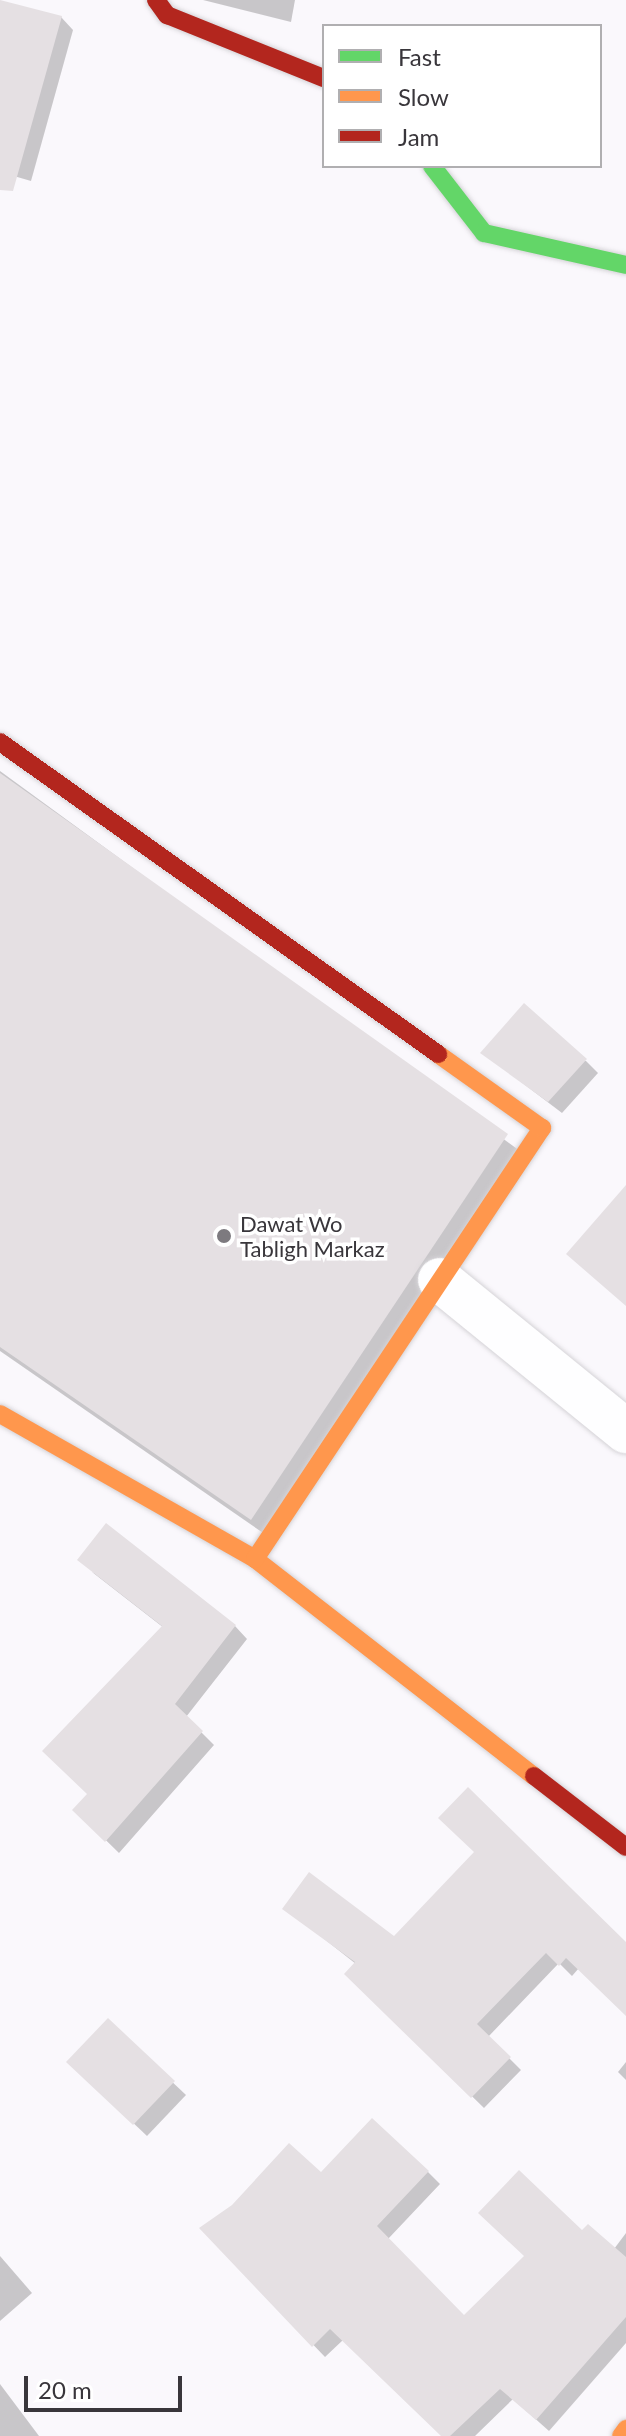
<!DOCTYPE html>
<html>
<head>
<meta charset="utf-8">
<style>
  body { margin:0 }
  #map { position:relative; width:626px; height:2436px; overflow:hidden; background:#faf8fc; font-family:Lato,sans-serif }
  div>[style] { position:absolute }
  .shadow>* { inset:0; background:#0003 }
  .building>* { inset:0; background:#e5e0e3 }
  .roads { filter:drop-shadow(0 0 2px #d5d3d7) drop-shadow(0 0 2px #d5d3d7) }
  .street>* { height:44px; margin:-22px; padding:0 22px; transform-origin:22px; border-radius:22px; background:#fefeff }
  .fast>* { height:18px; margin:-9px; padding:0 9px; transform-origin:9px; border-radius:9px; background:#63d668 }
  .slow>* { height:18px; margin:-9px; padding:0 9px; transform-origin:9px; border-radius:9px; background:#ff974d }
  .jam>* { height:18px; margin:-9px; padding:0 9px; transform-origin:9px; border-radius:9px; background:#b3261e }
  .dots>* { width:22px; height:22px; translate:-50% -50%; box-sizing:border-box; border:4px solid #fff; border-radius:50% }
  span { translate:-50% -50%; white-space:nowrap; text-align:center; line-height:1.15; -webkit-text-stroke:7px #fff; paint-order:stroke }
  .poi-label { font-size:22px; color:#39363b }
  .left { translate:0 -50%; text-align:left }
  .legend { position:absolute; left:322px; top:24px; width:280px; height:144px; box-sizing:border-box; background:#fff; border:2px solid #b0afb1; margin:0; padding:10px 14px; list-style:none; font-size:24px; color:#39363b }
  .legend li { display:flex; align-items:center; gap:16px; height:40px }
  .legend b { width:40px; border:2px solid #b0afb1 }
  .scale { position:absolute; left:24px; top:2376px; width:158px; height:36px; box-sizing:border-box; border:4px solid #39363b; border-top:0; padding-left:10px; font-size:24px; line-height:28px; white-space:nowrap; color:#39363b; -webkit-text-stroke:6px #fff; paint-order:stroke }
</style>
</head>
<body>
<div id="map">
  <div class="shadow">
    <i style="clip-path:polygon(203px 0,295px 0,291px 22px)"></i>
    <i style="clip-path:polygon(0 11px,61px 17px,73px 30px,31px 181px,0 172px)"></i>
    <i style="clip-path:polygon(0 771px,524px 1154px,269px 1537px,0 1351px)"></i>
    <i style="clip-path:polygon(483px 1053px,586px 1061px,598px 1073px,562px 1113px)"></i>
    <i style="clip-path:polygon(92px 1572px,235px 1626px,247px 1639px,186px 1717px,214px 1745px,119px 1853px,75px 1810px,90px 1794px,164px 1628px)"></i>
    <i style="clip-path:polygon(285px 1908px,394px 1939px,626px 1944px,626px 2014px,579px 1968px,572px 1976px,559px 1963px,488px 2037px,521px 2070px,484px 2108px,347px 1974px,356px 1964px)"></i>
    <i style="clip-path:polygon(108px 2021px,186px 2095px,147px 2136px,69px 2062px)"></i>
    <i style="clip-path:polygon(626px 2062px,626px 2080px,618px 2072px)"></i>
    <i style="clip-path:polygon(428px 2172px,440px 2184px,388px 2239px,464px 2317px,526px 2256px,582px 2233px,614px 2249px,626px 2233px,626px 2343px,549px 2431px,513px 2399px,475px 2436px,443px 2436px,343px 2340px,325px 2357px,202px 2229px,322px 2175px)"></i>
    <i style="clip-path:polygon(0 2256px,32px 2293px,0 2321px)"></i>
    <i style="clip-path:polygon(0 2384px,39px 2436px,0 2436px)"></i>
  </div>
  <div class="building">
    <i style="clip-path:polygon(0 0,62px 16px,13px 191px,0 190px)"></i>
    <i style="clip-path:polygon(0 773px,508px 1134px,251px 1520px,0 1347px)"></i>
    <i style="clip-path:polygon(524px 1003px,587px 1059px,548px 1102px,480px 1053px)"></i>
    <i style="clip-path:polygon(626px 1185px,626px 1306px,566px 1254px)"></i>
    <i style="clip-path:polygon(106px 1523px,236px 1625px,175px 1704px,203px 1731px,105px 1842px,72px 1810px,87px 1794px,42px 1751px,162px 1626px,77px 1560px)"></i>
    <i style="clip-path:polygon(468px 1787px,626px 1942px,626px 2016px,566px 1958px,559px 1966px,546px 1953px,477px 2024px,511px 2057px,471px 2098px,344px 1974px,355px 1962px,282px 1909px,309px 1872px,394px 1936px,474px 1852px,438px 1818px)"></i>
    <i style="clip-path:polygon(108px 2018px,175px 2081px,133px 2125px,66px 2062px)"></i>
    <i style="clip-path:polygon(372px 2118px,429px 2171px,377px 2226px,464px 2315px,524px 2256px,478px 2213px,519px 2170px,582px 2230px,588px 2224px,626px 2257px,626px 2317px,536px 2420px,500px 2389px,450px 2436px,441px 2436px,330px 2329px,312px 2347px,199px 2228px,232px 2205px,289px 2143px,321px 2172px)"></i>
  </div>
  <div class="roads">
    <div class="street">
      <i style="left:440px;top:1280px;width:240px;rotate:39.1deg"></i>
    </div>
    <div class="fast">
      <i style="left:432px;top:166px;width:85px;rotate:52.2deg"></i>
      <i style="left:484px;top:233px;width:146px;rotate:12.7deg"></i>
    </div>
    <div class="slow">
      <i style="left:0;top:1414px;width:293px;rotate:29.6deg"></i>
      <i style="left:255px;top:1559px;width:353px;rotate:37.9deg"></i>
      <i style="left:255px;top:1559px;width:518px;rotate:-56.34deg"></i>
      <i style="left:542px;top:1128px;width:128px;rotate:-144.6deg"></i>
      <i style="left:621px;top:2436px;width:9px;rotate:-54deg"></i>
    </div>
    <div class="jam">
      <i style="left:156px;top:0;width:19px;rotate:54deg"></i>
      <i style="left:167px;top:15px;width:169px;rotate:21.9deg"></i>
      <i style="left:0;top:742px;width:538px;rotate:35.46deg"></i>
      <i style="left:534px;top:1776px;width:116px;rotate:37.7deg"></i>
    </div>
  </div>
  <div class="dots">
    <i style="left:224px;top:1236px;background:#7d7a7f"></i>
  </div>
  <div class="poi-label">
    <span class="left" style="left:240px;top:1236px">Dawat Wo<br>Tabligh Markaz</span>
  </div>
  <ul class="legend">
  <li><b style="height:10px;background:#63d668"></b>Fast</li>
  <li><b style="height:10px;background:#ff974d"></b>Slow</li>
  <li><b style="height:10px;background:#b3261e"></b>Jam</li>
  </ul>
  <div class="scale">20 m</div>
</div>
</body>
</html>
